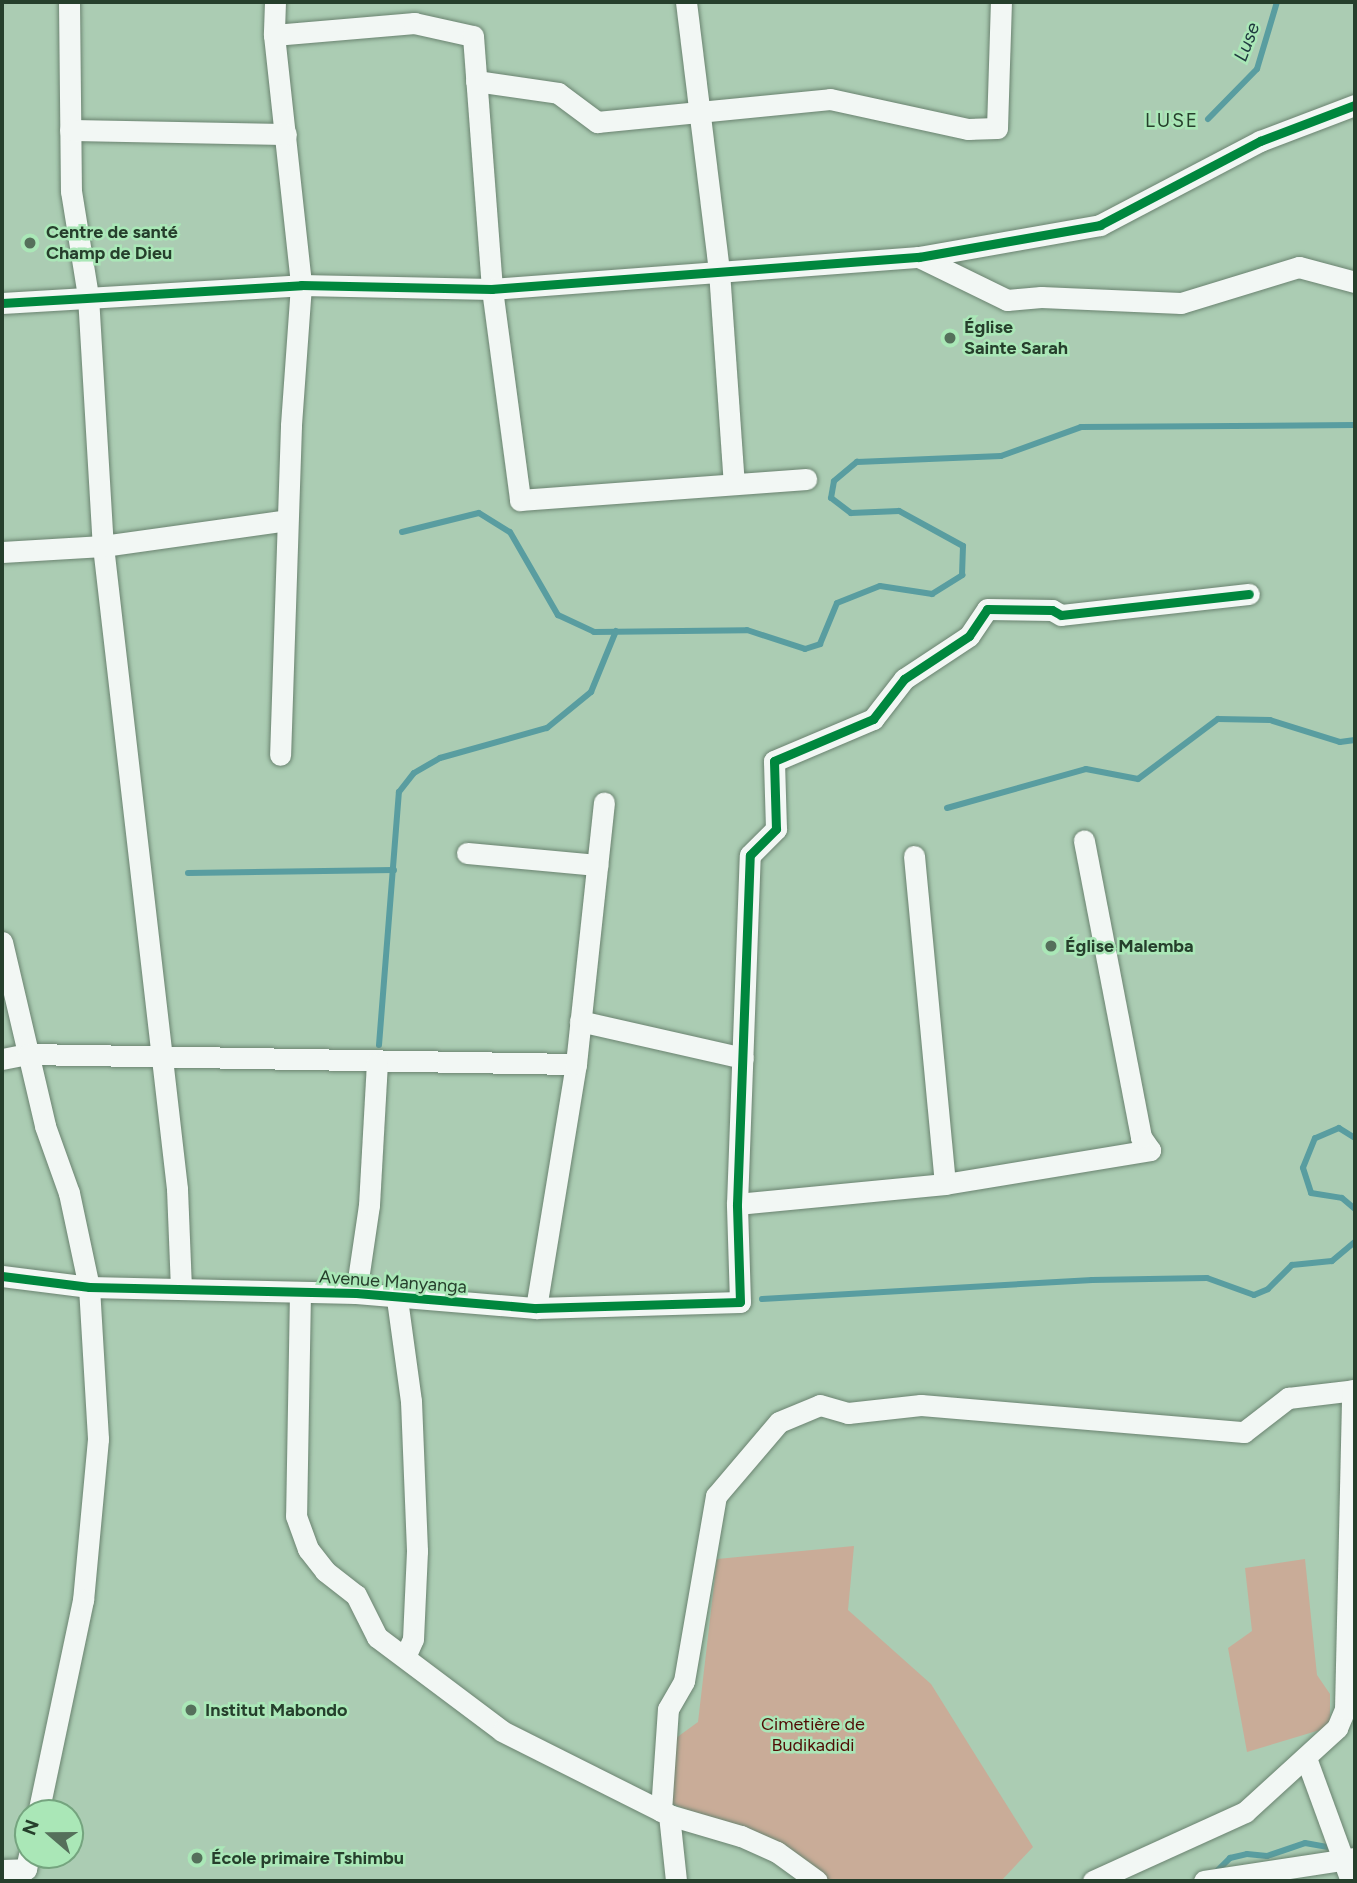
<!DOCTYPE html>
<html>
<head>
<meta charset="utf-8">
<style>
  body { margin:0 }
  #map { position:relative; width:1357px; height:1883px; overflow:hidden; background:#abccb3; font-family:Figtree,sans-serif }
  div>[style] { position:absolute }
  .green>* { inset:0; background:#c9ac98 }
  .stream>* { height:6px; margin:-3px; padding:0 3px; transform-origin:3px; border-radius:3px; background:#599da0 }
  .roads { filter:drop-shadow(0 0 2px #6a8370) drop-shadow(0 0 2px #6a8370) }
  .minor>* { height:21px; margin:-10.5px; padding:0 10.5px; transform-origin:10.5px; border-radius:10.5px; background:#f2f7f4 }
  .cycleway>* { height:9px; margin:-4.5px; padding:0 4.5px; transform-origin:4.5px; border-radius:4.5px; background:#00873e }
  .dots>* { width:19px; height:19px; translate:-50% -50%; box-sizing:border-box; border:4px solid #aae7b7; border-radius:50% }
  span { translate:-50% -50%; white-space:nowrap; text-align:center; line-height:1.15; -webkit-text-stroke:5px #aae7b7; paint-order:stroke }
  .poi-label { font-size:18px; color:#263f2c; font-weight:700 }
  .left { translate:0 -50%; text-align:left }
  .street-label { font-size:18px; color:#263f2c }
  .park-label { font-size:18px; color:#500d05 }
  .water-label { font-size:19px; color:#203a3f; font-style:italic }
  .neighbourhood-label { font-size:19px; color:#263f2c; letter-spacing:2px }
  .frame { position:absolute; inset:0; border:4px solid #263f2c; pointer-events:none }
  .north { position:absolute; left:14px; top:1799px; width:70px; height:70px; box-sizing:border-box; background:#aae7b7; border:2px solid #75a47f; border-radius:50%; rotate:290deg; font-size:19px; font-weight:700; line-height:28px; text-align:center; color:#263f2c }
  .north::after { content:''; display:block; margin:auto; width:24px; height:32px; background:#55705b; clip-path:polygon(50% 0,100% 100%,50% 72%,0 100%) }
</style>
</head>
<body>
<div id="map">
  <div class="green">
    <i style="clip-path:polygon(854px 1546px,848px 1610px,931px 1684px,1033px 1847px,1001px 1881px,805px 1881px,774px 1844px,670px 1803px,676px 1738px,698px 1722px,717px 1559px)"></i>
    <i style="clip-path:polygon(1305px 1559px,1317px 1675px,1330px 1694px,1330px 1727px,1247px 1752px,1228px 1648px,1252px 1631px,1245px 1568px)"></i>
  </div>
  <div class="stream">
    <i style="left:1208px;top:119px;width:70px;rotate:-45.6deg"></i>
    <i style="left:1257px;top:69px;width:70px;rotate:-73.4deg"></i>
    <i style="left:402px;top:532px;width:79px;rotate:-13.9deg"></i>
    <i style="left:479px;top:513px;width:36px;rotate:32deg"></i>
    <i style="left:510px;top:532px;width:96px;rotate:60deg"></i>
    <i style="left:558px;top:615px;width:40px;rotate:25deg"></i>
    <i style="left:594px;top:632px;width:153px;rotate:-0.7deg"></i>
    <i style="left:747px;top:630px;width:61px;rotate:18.1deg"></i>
    <i style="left:805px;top:649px;width:16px;rotate:-18deg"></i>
    <i style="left:820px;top:644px;width:44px;rotate:-67.5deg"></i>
    <i style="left:837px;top:603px;width:46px;rotate:-21.6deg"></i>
    <i style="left:880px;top:586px;width:53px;rotate:8.7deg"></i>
    <i style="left:932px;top:594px;width:36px;rotate:-32deg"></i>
    <i style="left:962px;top:575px;width:29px;rotate:-88deg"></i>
    <i style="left:963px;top:546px;width:73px;rotate:-151.3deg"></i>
    <i style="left:899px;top:511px;width:48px;rotate:177.6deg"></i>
    <i style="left:851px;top:513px;width:25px;rotate:-143deg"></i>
    <i style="left:831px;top:498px;width:17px;rotate:-80deg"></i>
    <i style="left:834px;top:481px;width:30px;rotate:-40deg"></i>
    <i style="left:857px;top:462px;width:144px;rotate:-2.4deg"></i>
    <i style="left:1001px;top:456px;width:85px;rotate:-19.9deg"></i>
    <i style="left:1081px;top:427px;width:274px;rotate:-0.4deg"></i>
    <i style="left:947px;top:808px;width:144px;rotate:-15.7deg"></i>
    <i style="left:1086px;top:769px;width:53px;rotate:10.9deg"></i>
    <i style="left:1138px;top:779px;width:100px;rotate:-36.9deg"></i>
    <i style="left:1218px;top:719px;width:52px;rotate:1.1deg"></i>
    <i style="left:1270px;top:720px;width:73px;rotate:17.4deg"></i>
    <i style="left:1340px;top:742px;width:15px;rotate:-8deg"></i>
    <i style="left:188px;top:873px;width:206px;rotate:-0.8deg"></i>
    <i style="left:379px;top:1045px;width:254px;rotate:-85.5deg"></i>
    <i style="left:399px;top:792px;width:24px;rotate:-52deg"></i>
    <i style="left:414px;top:773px;width:30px;rotate:-30deg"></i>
    <i style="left:440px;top:758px;width:111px;rotate:-15.7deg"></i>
    <i style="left:547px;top:728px;width:57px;rotate:-39.3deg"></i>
    <i style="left:591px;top:692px;width:66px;rotate:-67.7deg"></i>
    <i style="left:1355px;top:1138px;width:19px;rotate:-148deg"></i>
    <i style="left:1339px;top:1128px;width:26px;rotate:157deg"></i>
    <i style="left:1315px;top:1138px;width:32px;rotate:112deg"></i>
    <i style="left:1303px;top:1168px;width:26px;rotate:72deg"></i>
    <i style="left:1311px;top:1193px;width:31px;rotate:9deg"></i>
    <i style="left:1342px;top:1198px;width:17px;rotate:40deg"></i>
    <i style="left:762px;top:1299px;width:331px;rotate:-3.3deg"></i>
    <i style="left:1092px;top:1280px;width:115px;rotate:-1deg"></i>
    <i style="left:1207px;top:1278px;width:50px;rotate:19.9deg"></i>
    <i style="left:1254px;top:1295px;width:15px;rotate:-23deg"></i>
    <i style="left:1268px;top:1289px;width:34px;rotate:-45deg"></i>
    <i style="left:1292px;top:1265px;width:40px;rotate:-5.7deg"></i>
    <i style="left:1332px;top:1261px;width:30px;rotate:-40deg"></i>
    <i style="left:1216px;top:1872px;width:20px;rotate:-45deg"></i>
    <i style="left:1230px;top:1858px;width:17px;rotate:-13deg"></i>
    <i style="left:1247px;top:1854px;width:20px;rotate:6deg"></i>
    <i style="left:1267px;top:1856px;width:40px;rotate:-18.9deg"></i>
    <i style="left:1305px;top:1843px;width:28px;rotate:10deg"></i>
  </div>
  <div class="roads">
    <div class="minor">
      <i style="left:69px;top:2px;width:189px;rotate:89.4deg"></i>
      <i style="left:71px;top:191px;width:106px;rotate:80.8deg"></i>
      <i style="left:88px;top:296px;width:250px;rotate:86.6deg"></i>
      <i style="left:103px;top:546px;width:647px;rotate:83.43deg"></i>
      <i style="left:177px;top:1189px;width:99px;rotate:87.7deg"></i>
      <i style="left:275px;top:2px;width:33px;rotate:92deg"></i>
      <i style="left:274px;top:35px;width:251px;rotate:83.8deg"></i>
      <i style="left:301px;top:285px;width:141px;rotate:94.1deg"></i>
      <i style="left:291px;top:426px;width:329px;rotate:91.9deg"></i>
      <i style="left:686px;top:2px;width:271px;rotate:83deg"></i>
      <i style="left:719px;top:271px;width:213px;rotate:86deg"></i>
      <i style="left:274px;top:35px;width:141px;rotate:-4.9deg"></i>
      <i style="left:414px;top:23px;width:60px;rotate:12.4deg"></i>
      <i style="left:473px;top:36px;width:254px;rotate:85.7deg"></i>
      <i style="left:492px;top:289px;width:213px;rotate:82.4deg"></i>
      <i style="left:520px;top:500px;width:287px;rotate:-4.2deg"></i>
      <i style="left:476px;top:81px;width:83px;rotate:8.3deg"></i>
      <i style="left:558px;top:93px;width:49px;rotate:36.6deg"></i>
      <i style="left:597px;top:122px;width:234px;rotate:-5.6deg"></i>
      <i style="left:830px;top:99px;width:141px;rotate:12.3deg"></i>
      <i style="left:968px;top:129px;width:29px;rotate:-2deg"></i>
      <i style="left:997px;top:128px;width:126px;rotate:-88.2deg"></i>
      <i style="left:70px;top:130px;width:216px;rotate:1.1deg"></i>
      <i style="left:919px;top:257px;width:98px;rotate:26deg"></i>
      <i style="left:1007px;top:300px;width:34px;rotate:-5deg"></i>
      <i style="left:1041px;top:297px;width:140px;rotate:2.5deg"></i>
      <i style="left:1181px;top:303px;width:123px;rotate:-17deg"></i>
      <i style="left:1299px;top:267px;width:58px;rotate:15deg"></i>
      <i style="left:2px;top:303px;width:300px;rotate:-3.4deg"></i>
      <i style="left:301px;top:285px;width:191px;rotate:1.2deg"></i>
      <i style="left:492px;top:289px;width:428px;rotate:-4.3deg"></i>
      <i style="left:919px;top:257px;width:184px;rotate:-10deg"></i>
      <i style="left:1100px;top:225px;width:181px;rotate:-27.7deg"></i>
      <i style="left:1260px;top:141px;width:102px;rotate:-20.8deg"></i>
      <i style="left:2px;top:552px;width:101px;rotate:-3.4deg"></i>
      <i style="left:103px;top:546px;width:186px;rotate:-8deg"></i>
      <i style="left:467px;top:853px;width:131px;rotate:5.3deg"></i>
      <i style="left:914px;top:856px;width:329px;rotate:84.6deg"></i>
      <i style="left:2px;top:942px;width:189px;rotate:76.8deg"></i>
      <i style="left:45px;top:1126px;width:71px;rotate:70.3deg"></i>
      <i style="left:69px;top:1193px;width:96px;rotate:78deg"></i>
      <i style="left:89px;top:1287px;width:152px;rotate:86.6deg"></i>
      <i style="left:98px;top:1439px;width:162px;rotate:95.3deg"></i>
      <i style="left:83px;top:1600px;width:218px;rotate:101.9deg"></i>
      <i style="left:580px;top:1021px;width:167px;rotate:12.8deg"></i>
      <i style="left:2px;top:1059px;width:26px;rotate:-11deg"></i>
      <i style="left:28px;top:1054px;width:548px;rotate:1.05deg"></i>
      <i style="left:737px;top:1204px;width:209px;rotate:-5.5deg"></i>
      <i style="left:945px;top:1184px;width:208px;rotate:-9.4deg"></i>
      <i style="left:1150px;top:1150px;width:16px;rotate:-125deg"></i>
      <i style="left:1141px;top:1137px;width:302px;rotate:-100.9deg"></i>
      <i style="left:2px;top:1276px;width:88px;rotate:7.2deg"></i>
      <i style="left:89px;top:1287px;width:267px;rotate:1.3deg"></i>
      <i style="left:356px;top:1293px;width:181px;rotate:4.8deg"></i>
      <i style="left:536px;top:1308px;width:204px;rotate:-1.7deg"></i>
      <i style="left:740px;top:1302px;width:98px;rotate:-91.8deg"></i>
      <i style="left:737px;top:1204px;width:349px;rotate:-87.9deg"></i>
      <i style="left:750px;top:855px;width:37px;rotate:-45deg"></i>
      <i style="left:776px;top:829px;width:68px;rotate:-91.7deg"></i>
      <i style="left:774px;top:761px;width:108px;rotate:-23deg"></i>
      <i style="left:873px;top:719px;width:51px;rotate:-52.2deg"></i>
      <i style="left:904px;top:679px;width:78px;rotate:-33.5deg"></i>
      <i style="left:969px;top:636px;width:32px;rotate:-56deg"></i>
      <i style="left:987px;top:609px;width:65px;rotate:0.9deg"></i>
      <i style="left:1052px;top:610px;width:10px;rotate:29deg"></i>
      <i style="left:1061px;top:615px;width:189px;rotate:-6.4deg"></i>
      <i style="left:300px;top:1292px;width:224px;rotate:91deg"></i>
      <i style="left:296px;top:1516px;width:35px;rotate:70deg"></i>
      <i style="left:308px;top:1549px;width:28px;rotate:52deg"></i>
      <i style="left:325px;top:1571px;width:39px;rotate:38deg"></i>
      <i style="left:356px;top:1595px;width:47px;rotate:63.4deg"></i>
      <i style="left:377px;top:1637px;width:156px;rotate:36.9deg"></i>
      <i style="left:502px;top:1731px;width:187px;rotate:26.7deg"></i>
      <i style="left:669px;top:1815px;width:66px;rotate:83.9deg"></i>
      <i style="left:356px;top:1293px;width:89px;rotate:-81.6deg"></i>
      <i style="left:369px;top:1205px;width:142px;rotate:-86.8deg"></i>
      <i style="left:397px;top:1299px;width:103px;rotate:82.2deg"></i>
      <i style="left:411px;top:1401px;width:150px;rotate:87.7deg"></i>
      <i style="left:417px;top:1551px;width:88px;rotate:92.6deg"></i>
      <i style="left:413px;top:1639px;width:20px;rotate:114deg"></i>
      <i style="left:536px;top:1308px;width:247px;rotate:-80.7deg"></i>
      <i style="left:576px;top:1064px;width:263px;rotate:-83.9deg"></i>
      <i style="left:1306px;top:1758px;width:131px;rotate:69.9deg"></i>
      <i style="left:661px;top:1811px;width:102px;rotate:-86.1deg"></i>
      <i style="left:668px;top:1709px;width:32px;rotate:-60deg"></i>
      <i style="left:684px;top:1681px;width:188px;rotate:-80.2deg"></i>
      <i style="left:716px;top:1496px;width:97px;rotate:-49.6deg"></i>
      <i style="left:779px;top:1422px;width:44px;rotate:-22.5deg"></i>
      <i style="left:820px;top:1405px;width:29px;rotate:16deg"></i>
      <i style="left:848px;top:1413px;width:73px;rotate:-6.3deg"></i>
      <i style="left:921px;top:1405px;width:324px;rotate:4.8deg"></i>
      <i style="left:1244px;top:1432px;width:56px;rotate:-37.7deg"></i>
      <i style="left:1288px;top:1398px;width:67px;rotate:-6.8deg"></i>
      <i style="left:669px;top:1815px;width:75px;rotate:16.3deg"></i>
      <i style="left:741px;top:1836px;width:39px;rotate:24deg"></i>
      <i style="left:777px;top:1852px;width:49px;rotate:35.9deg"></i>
      <i style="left:2px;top:1870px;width:24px;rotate:-2deg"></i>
      <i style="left:26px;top:1869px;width:14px;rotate:-78deg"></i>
      <i style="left:1093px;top:1881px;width:167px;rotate:-24.4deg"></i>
      <i style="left:1245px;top:1812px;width:125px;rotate:-42.4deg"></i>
      <i style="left:1337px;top:1728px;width:21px;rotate:-67deg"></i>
      <i style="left:1345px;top:1709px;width:319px;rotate:-88.7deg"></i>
      <i style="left:1204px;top:1881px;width:153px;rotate:-8.7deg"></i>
    </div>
  </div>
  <div class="cycleway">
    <i style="left:2px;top:303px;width:300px;rotate:-3.4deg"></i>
    <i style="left:301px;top:285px;width:191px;rotate:1.2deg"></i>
    <i style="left:492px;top:289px;width:428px;rotate:-4.3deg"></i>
    <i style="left:919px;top:257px;width:184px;rotate:-10deg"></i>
    <i style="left:1100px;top:225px;width:181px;rotate:-27.7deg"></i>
    <i style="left:1260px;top:141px;width:102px;rotate:-20.8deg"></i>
    <i style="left:2px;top:1276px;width:88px;rotate:7.2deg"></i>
    <i style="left:89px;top:1287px;width:267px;rotate:1.3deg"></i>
    <i style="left:356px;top:1293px;width:181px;rotate:4.8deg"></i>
    <i style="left:536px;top:1308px;width:204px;rotate:-1.7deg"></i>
    <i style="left:740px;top:1302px;width:98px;rotate:-91.8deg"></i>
    <i style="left:737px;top:1204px;width:349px;rotate:-87.9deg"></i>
    <i style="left:750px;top:855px;width:37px;rotate:-45deg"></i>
    <i style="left:776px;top:829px;width:68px;rotate:-91.7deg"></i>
    <i style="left:774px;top:761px;width:108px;rotate:-23deg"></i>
    <i style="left:873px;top:719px;width:51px;rotate:-52.2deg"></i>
    <i style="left:904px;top:679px;width:78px;rotate:-33.5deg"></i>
    <i style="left:969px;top:636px;width:32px;rotate:-56deg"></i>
    <i style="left:987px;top:609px;width:65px;rotate:0.9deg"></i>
    <i style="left:1052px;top:610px;width:10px;rotate:29deg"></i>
    <i style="left:1061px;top:615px;width:189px;rotate:-6.4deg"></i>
  </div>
  <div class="dots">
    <i style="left:30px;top:243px;background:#55705b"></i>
    <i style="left:950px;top:338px;background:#55705b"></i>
    <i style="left:1051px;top:946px;background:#55705b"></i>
    <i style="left:191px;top:1710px;background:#55705b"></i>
    <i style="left:197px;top:1858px;background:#55705b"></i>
  </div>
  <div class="poi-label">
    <span class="left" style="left:46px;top:243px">Centre de santé<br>Champ de Dieu</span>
    <span class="left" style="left:964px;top:338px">Église<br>Sainte Sarah</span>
    <span class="left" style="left:1065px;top:946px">Église Malemba</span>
    <span class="left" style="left:205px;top:1710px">Institut Mabondo</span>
    <span class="left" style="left:211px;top:1858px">École primaire Tshimbu</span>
  </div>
  <div class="street-label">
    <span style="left:393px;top:1282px;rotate:4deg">Avenue Manyanga</span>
  </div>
  <div class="park-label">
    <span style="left:813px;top:1735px">Cimetière de<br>Budikadidi</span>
  </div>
  <div class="water-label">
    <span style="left:1247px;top:42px;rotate:-69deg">Luse</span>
  </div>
  <div class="neighbourhood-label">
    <span style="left:1172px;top:121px">LUSE</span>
  </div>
  <div class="frame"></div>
  <div class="north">N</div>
</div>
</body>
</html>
